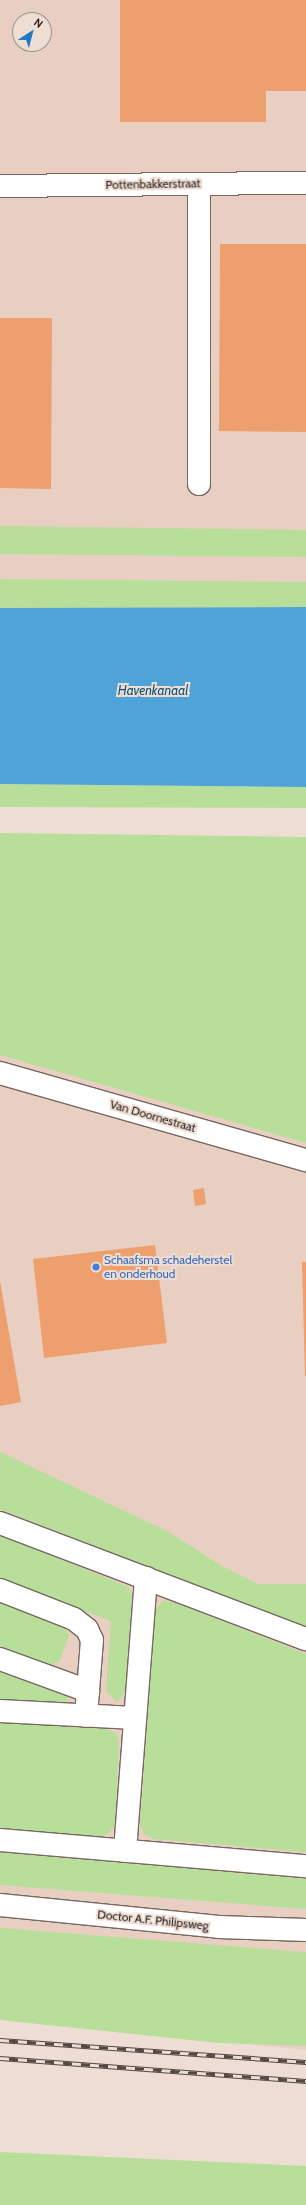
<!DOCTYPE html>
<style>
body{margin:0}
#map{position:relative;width:306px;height:2205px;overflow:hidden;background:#eeddd3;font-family:Cabin,sans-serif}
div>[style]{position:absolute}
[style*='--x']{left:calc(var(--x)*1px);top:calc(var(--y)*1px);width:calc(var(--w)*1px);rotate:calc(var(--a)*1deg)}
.built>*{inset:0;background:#e8cfc2}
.green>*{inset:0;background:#b7df9a}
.water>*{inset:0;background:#4ea3d8}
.building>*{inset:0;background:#ee9f6e}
.roads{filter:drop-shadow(1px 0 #76675f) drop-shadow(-1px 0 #76675f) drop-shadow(0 1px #76675f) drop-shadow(0 -1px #76675f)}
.minor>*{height:22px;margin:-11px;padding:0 11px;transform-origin:11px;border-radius:11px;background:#fff}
.rail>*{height:4.5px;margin-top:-2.25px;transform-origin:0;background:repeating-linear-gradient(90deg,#eeddd3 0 9px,#524944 0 18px);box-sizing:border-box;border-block:1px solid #524944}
.dots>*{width:11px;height:11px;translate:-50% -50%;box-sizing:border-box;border:2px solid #eeddd3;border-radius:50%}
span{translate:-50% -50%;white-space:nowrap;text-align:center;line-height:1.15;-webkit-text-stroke:4px #eeddd3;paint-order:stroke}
.street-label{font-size:12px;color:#29221f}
.shop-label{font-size:12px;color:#366cbe}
.left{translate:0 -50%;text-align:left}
.water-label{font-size:13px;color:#0f5275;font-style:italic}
.north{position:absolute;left:12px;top:12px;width:40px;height:40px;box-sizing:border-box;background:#eeddd3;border:1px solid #9f928b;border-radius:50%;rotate:36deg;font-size:11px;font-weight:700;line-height:16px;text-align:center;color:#29221f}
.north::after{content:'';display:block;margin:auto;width:14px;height:18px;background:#1f7bc8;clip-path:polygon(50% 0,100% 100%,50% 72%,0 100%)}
</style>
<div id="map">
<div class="built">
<div style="clip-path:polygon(evenodd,0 0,306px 0,306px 607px,0 608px,0 0,20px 20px,44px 20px,44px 44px,20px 44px,20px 20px)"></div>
<div style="clip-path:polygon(0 1053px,306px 1143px,306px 2050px,0 2019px)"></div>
</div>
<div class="green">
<div style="clip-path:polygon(0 526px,306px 530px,306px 557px,0 554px)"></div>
<div style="clip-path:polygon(0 579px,306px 582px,306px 607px,0 608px)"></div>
<div style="clip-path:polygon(0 784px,306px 787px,306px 808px,0 807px)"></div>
<div style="clip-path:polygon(0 833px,306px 837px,306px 1143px,0 1055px)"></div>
<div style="clip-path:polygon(0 1452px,167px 1531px,222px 1566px,258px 1584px,306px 1584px,306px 1628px,0 1509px)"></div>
<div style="clip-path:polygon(0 1535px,129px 1587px,133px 1599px,125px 1692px,117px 1702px,106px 1691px,111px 1621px,0 1579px)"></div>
<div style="clip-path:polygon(163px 1601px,174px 1602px,306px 1654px,306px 1852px,154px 1839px,144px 1834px,140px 1825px,155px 1610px)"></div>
<div style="clip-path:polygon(0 1602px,66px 1629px,69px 1635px,59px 1662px,47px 1666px,0 1647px)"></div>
<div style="clip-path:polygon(0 1672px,68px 1697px,66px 1703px,0 1699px)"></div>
<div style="clip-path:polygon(0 1722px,106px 1729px,116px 1733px,119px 1742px,115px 1824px,110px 1832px,101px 1838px,0 1828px)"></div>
<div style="clip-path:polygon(0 1852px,306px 1879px,306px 1909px,0 1885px)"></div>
<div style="clip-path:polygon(0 1928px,306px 1952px,306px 2046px,219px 2043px,0 2020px)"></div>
<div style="clip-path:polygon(0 2152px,306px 2166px,306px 2205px,0 2205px)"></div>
</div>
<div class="water">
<div style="clip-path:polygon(306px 607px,306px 787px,0 784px,0 608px)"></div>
</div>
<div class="building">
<div style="clip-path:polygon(120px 0,306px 0,306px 91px,266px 91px,266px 122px,120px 122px)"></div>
<div style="clip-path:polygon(220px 244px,306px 244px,306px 432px,219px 431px)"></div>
<div style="clip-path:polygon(0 318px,52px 318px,51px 489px,0 488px)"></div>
<div style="clip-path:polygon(204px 1188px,206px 1204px,195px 1206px,193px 1190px)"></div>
<div style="clip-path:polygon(155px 1245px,167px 1343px,44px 1358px,33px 1259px)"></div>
<div style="clip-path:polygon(302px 1262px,306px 1262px,306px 1376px,305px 1376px)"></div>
<div style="clip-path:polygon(0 1281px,21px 1402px,0 1406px)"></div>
</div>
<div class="roads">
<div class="minor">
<div style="--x:0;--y:186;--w:306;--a:-0.6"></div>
<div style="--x:199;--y:484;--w:300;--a:-90"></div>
<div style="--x:0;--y:1073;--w:318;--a:15.9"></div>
<div style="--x:0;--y:1523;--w:327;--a:20.8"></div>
<div style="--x:0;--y:1590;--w:79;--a:21.4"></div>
<div style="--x:74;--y:1619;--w:16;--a:38"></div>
<div style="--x:87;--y:1629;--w:12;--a:66"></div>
<div style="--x:92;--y:1640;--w:76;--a:94.5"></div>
<div style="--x:0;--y:1659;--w:94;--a:20"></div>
<div style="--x:0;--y:1711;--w:135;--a:3"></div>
<div style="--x:0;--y:1840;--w:307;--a:4.9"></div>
<div style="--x:125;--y:1851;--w:274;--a:-85.6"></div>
<div style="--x:0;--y:1905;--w:220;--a:5.7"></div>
<div style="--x:219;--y:1927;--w:87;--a:2"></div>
</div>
</div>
<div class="rail">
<div style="--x:0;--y:2040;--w:307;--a:4.1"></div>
<div style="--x:0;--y:2058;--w:307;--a:4.3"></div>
</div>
<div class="dots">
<div style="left:96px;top:1267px;background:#3f7fe0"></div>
</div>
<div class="street-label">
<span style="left:153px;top:184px;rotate:-1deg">Pottenbakkerstraat</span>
<span style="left:153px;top:1116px;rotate:16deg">Van Doornestraat</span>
<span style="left:153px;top:1920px;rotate:6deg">Doctor A.F. Philipsweg</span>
</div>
<div class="shop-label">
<span class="left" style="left:104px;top:1267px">Schaafsma schadeherstel<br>en onderhoud</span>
</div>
<div class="water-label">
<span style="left:153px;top:690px">Havenkanaal</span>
</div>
<div class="north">N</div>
</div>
